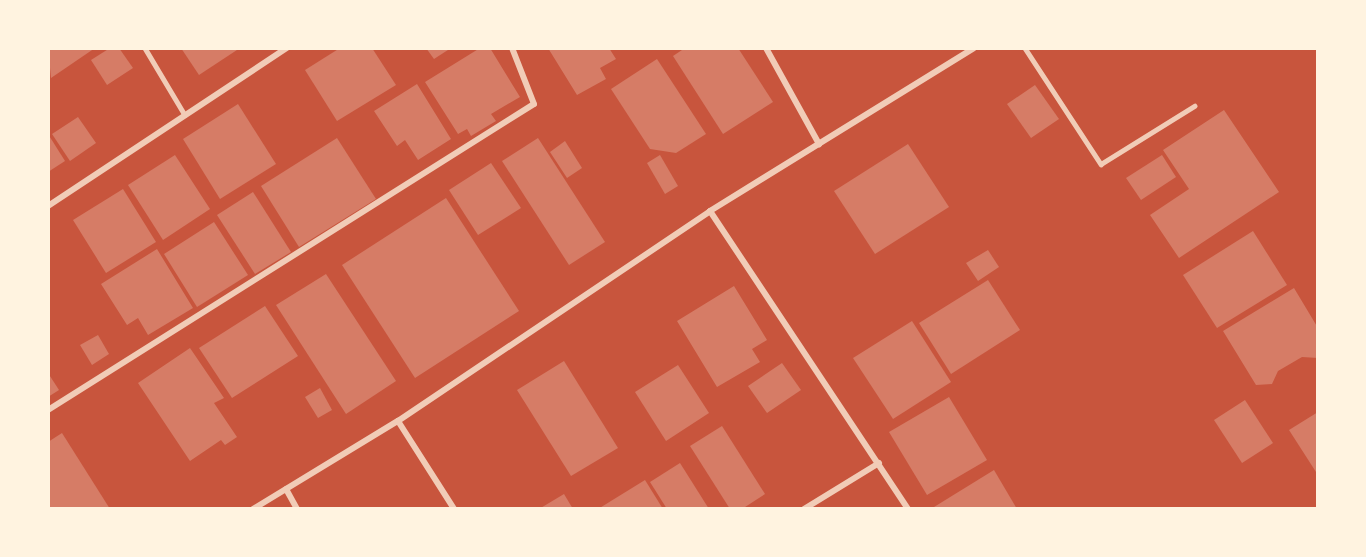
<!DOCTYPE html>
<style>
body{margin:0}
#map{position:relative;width:1366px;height:557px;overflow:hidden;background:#c8553d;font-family:"Roboto Serif",serif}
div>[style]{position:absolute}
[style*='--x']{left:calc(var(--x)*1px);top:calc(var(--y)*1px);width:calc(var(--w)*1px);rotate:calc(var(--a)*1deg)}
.building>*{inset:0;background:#d67c66}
.service>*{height:4.5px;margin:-2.25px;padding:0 2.25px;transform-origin:2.25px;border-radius:2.25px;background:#f1ccb7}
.minor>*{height:6px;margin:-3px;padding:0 3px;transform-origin:3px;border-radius:3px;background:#f1ccb7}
span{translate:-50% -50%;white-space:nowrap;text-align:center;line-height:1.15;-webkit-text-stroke:6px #fff3e0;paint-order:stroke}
.frame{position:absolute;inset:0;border:50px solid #fff3e0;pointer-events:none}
</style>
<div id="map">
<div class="building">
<div style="clip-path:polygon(48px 48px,95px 48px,51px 78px)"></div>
<div style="clip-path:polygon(110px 48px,119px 48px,133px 68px,107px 85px,91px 60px)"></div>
<div style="clip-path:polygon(181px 48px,240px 48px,199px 75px)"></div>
<div style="clip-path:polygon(340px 48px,372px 48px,396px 85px,337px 121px,305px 70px)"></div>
<div style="clip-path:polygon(426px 48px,451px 48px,434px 59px)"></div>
<div style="clip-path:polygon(480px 48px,490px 48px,520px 97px,491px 114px,496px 121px,471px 136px,467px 129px,458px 134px,425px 82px)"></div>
<div style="clip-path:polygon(548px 48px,609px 48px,616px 59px,600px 68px,606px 79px,577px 95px)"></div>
<div style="clip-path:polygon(685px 48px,738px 48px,773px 102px,723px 134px,673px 56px)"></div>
<div style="clip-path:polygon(657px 59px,706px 134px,676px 153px,650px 149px,611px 89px)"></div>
<div style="clip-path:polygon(417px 84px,451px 139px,418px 160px,405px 140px,397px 146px,374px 111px)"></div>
<div style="clip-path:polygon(1035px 85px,1059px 119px,1031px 138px,1007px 104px)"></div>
<div style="clip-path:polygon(238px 104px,276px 164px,220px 199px,183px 139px)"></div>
<div style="clip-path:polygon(1224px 110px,1279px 192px,1179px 258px,1150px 215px,1189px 189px,1163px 150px)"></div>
<div style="clip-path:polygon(78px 117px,96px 143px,70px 161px,52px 134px)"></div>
<div style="clip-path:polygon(48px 134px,65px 161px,48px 172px)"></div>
<div style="clip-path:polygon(337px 138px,376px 199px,299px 247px,261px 186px)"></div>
<div style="clip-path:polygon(538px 138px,605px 242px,569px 265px,502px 161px)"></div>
<div style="clip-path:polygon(565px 141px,582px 168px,567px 178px,550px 152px)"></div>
<div style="clip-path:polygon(908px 144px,949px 207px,875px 254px,834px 191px)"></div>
<div style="clip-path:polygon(175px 155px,210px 209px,163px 240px,128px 185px)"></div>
<div style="clip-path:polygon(660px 155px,678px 186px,665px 194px,647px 163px)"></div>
<div style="clip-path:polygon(1162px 155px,1176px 177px,1141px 200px,1126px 178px)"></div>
<div style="clip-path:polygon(491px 163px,521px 208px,478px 235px,449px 190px)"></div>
<div style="clip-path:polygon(123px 189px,156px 242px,106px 273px,73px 220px)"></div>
<div style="clip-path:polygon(253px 192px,291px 252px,255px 274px,217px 215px)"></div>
<div style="clip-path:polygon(446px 198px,519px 311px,415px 378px,342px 265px)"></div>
<div style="clip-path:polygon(214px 222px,248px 275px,197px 307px,164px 254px)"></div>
<div style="clip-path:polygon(1253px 231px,1287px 285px,1217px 328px,1183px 275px)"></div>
<div style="clip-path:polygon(157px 249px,193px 308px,148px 335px,138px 318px,127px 325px,101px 284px)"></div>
<div style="clip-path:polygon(988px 250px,999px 267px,978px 281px,966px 263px)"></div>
<div style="clip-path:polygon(326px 274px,396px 381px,346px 414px,276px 305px)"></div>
<div style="clip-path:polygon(988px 280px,1020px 330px,951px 374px,919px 323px)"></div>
<div style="clip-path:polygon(734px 286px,767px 340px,752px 349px,760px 362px,717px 387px,677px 321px)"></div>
<div style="clip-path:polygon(1294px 288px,1318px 328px,1318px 358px,1302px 357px,1278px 371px,1272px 384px,1256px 385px,1223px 331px)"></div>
<div style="clip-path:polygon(265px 306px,298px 356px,232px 398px,199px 348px)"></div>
<div style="clip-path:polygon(912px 321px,951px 382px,893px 419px,853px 358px)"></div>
<div style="clip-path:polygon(98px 335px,109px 354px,92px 365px,80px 345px)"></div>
<div style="clip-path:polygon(190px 348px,224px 398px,214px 403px,237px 437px,225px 445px,221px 440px,190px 461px,138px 383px)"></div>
<div style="clip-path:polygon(564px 361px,618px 448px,571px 476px,517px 390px)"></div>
<div style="clip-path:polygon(782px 363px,801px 390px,767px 413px,748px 386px)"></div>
<div style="clip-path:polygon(678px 365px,709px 413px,666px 441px,635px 392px)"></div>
<div style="clip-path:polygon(48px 373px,59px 390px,48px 397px)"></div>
<div style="clip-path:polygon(320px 388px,332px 410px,318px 418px,305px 397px)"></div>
<div style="clip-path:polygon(949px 397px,987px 460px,927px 495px,889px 432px)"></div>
<div style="clip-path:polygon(1245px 400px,1273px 443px,1242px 463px,1214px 420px)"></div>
<div style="clip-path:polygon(1318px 412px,1318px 471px,1316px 472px,1289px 430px)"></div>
<div style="clip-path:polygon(722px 426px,765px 494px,742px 509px,730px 509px,690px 446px)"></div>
<div style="clip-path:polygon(62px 433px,110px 509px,48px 509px,48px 442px)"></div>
<div style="clip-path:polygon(680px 463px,709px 509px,667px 509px,650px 482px)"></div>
<div style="clip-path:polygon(994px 470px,1017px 509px,936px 509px,934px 507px)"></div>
<div style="clip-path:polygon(645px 480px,663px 509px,598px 509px)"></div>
<div style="clip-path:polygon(564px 494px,573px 509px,539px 509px)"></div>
</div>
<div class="service">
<div style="--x:145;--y:48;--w:78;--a:59.2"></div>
<div style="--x:1025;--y:48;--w:139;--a:56.8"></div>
<div style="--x:1101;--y:164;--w:110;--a:-31.9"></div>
</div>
<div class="minor">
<div style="--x:766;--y:48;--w:110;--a:61.1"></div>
<div style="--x:48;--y:206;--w:287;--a:-33.5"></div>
<div style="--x:710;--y:211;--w:358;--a:56.4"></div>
<div style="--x:48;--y:410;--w:574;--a:-32.2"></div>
<div style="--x:534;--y:104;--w:60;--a:-111.4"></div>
<div style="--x:398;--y:421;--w:104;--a:57.5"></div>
<div style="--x:286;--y:489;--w:23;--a:61"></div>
<div style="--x:253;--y:509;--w:170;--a:-31.3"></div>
<div style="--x:398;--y:421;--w:376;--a:-33.9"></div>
<div style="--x:710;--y:211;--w:310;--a:-31.7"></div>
<div style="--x:804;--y:509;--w:88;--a:-31.5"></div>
</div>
<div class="frame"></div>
</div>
